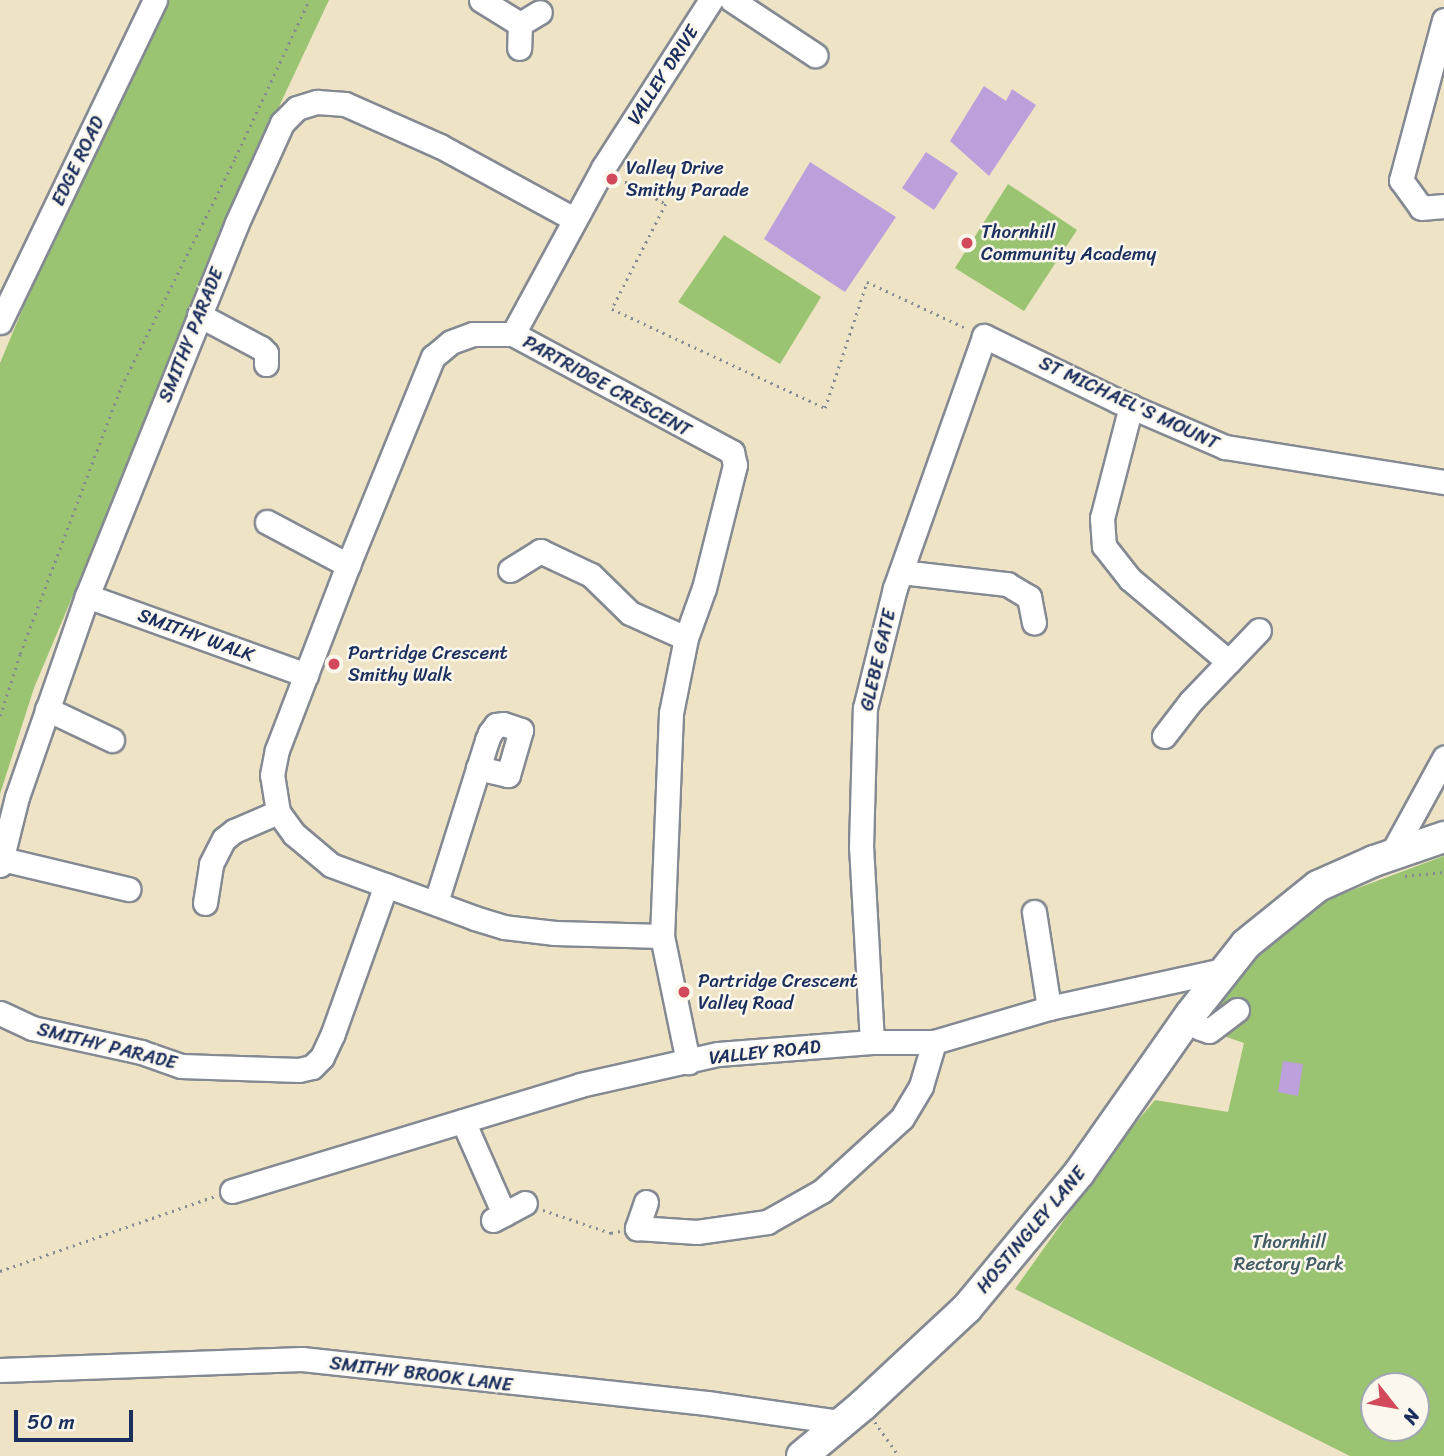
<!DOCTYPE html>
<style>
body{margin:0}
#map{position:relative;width:1444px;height:1456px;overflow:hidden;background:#eee3c5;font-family:Sriracha,sans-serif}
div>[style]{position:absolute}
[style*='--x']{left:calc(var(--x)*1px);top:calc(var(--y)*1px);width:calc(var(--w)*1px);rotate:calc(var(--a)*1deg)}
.green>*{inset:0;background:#9ac471}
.building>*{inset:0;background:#bba0db}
.path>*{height:2.5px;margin-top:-1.25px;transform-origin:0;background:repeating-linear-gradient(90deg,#848992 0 2px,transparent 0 7px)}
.roads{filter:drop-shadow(2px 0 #848992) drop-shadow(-2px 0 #848992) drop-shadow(0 2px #848992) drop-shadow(0 -2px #848992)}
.minor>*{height:23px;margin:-11.5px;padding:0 11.5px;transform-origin:11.5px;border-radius:11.5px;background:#fff}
.major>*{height:30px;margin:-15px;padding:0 15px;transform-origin:15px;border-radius:15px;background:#fff}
.dots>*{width:19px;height:19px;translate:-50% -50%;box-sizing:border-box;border:4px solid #fbf7ec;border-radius:50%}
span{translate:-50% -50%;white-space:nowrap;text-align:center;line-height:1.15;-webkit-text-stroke:5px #fbf7ec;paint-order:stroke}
.street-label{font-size:19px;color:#1b2f5e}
.poi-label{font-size:19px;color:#1b2f5e}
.left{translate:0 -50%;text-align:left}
.park-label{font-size:19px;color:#415c64}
.north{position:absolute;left:1360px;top:1372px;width:70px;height:70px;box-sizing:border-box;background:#fbf7ec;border:2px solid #a1a7b3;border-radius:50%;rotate:121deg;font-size:19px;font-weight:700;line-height:28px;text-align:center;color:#1b2f5e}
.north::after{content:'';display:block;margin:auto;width:24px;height:32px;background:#d1495b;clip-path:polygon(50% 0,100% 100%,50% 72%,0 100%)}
.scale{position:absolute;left:14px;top:1410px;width:119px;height:32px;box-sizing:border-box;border:4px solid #1b2f5e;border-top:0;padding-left:9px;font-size:21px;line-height:24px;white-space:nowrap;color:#1b2f5e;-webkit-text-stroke:5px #fbf7ec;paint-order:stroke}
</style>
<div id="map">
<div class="green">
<div style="clip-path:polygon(165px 0,329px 0,276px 113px,34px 688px,0 794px,0 363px,72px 191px)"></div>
<div style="clip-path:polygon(1008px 184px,1077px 230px,1024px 311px,955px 268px)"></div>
<div style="clip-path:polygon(724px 235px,821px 297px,780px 364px,678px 302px)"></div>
<div style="clip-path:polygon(evenodd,1444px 856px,1444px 1456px,1350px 1456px,1015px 1289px,1118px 1144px,1155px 1100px,1228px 1112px,1244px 1043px,1200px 1028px,1257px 948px,1331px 898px,1444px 856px,1374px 1386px,1416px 1386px,1416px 1428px,1374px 1428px,1374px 1386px)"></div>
</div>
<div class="building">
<div style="clip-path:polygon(984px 86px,1006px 101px,1012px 89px,1036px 105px,989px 176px,950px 141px)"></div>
<div style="clip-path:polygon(926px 152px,958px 173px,934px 210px,902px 188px)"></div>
<div style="clip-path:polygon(810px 162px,896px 217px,845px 292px,764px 239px)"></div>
<div style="clip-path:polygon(1283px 1061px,1303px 1064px,1298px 1096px,1278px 1092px)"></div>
</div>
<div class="path">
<div style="--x:619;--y:178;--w:54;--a:29"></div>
<div style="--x:666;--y:204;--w:118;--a:117.2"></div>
<div style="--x:612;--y:309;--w:235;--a:24.9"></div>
<div style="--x:825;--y:408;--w:133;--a:-71.6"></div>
<div style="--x:867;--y:282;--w:109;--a:24.9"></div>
<div style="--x:0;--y:716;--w:65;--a:-72.1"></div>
<div style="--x:20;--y:654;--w:285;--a:-69.3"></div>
<div style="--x:121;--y:387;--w:256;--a:-63.5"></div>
<div style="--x:235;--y:158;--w:174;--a:-64.9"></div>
<div style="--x:1405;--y:876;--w:39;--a:-6"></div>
<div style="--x:543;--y:1210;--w:72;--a:18.7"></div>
<div style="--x:611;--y:1233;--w:9;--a:-13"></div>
<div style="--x:0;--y:1271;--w:228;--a:-19.2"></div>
<div style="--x:875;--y:1422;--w:42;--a:54.8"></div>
</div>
<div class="roads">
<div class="minor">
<div style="--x:481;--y:0;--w:46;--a:31.6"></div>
<div style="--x:520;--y:24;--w:24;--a:92"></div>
<div style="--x:732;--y:0;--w:100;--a:33.5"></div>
<div style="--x:1444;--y:20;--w:166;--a:105"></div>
<div style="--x:1401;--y:180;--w:34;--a:54"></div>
<div style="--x:1421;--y:208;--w:23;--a:-5"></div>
<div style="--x:520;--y:24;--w:23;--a:-31"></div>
<div style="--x:199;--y:315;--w:70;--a:28"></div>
<div style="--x:261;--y:348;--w:7;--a:45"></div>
<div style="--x:266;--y:353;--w:11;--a:90"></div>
<div style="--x:0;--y:322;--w:357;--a:-64.3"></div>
<div style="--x:513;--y:334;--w:189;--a:-61.5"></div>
<div style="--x:603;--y:168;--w:200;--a:-57.3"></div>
<div style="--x:1131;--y:406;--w:116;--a:104.5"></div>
<div style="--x:1102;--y:518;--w:28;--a:86"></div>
<div style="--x:1104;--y:546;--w:42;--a:51.8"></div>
<div style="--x:1130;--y:579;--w:129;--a:40"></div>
<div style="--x:267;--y:522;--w:92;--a:28"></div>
<div style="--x:510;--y:570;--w:36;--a:-32"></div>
<div style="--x:540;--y:551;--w:56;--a:25.2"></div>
<div style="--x:591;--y:575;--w:54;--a:44.3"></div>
<div style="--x:630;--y:613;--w:61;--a:24.1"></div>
<div style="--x:901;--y:572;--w:107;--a:6.5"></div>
<div style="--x:1007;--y:584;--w:26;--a:31"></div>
<div style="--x:1029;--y:597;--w:26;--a:79"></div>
<div style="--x:87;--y:596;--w:233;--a:19.8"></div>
<div style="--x:47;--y:709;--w:72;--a:25.5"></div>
<div style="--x:1164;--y:736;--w:44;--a:-52.4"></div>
<div style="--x:1191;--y:701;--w:98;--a:-46.2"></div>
<div style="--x:1391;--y:855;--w:111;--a:-61.3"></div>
<div style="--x:2;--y:859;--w:130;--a:13.4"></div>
<div style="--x:0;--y:865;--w:70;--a:-76"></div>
<div style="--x:17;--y:797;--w:213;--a:-70.8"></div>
<div style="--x:87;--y:596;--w:400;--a:-68.1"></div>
<div style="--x:236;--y:225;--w:112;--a:-65.7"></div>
<div style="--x:282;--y:123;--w:21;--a:-45"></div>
<div style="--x:297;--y:108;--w:21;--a:-17"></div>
<div style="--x:317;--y:102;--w:28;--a:4"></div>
<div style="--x:345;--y:104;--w:104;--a:23.9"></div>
<div style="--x:440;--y:146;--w:153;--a:28.6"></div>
<div style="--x:436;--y:902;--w:170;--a:-72.5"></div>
<div style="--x:487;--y:740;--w:8;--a:-67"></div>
<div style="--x:490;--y:733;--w:10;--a:-53"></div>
<div style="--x:496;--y:725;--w:7;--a:-8"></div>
<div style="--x:503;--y:724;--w:19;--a:18"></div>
<div style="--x:521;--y:730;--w:47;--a:106.1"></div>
<div style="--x:508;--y:775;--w:31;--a:-167"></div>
<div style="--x:205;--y:903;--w:39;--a:-81"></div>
<div style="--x:211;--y:864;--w:28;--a:-63"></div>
<div style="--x:224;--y:839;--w:13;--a:-39"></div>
<div style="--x:234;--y:831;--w:48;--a:-23.4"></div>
<div style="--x:1034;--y:912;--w:97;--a:81.1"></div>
<div style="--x:662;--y:936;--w:107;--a:-178.4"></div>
<div style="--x:555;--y:933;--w:51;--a:-173.3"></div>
<div style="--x:504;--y:927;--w:30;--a:-163"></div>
<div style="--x:475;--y:918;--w:153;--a:-159.8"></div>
<div style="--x:331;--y:865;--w:48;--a:-140"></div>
<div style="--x:294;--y:834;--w:27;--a:-126"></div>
<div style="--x:278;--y:812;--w:37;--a:-99"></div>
<div style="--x:272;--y:775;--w:25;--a:-79"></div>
<div style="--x:277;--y:750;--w:198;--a:-69"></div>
<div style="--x:348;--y:565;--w:225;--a:-67.8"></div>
<div style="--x:433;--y:357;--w:23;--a:-40"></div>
<div style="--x:451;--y:342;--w:23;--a:-20"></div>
<div style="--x:473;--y:334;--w:40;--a:0"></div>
<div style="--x:513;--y:334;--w:249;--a:28.3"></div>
<div style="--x:732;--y:452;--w:13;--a:77"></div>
<div style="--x:735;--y:465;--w:127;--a:104.1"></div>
<div style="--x:704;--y:588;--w:53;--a:109.8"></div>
<div style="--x:686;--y:638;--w:76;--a:101.3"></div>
<div style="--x:671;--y:713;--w:223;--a:92.3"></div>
<div style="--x:662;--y:936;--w:129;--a:78.3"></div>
<div style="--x:0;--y:1013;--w:35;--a:25"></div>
<div style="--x:32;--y:1028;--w:112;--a:12.4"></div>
<div style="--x:141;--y:1052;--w:42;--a:19.3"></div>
<div style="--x:181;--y:1066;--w:118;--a:1.9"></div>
<div style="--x:299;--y:1070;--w:13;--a:-13"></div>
<div style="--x:312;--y:1067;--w:14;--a:-45"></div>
<div style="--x:322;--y:1057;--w:26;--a:-65"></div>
<div style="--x:333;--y:1033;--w:157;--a:-70.3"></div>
<div style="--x:1190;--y:1015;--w:16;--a:52"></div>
<div style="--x:1200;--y:1028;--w:9;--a:18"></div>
<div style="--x:1209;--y:1031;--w:35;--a:-37"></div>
<div style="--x:872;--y:1042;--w:195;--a:-93.2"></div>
<div style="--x:861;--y:847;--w:139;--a:-88.4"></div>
<div style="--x:865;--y:708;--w:124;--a:-76"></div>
<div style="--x:895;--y:588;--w:267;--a:-70.5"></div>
<div style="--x:984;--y:336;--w:149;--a:25.9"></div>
<div style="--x:1118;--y:401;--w:116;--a:23.3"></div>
<div style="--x:1225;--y:447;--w:222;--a:9.1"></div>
<div style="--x:463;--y:1121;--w:102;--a:66.2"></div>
<div style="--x:232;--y:1191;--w:364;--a:-16.9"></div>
<div style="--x:580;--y:1085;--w:141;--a:-12.7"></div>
<div style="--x:718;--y:1054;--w:154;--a:-4.5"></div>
<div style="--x:872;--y:1042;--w:62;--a:0"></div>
<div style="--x:934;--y:1042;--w:120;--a:-16.5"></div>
<div style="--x:1049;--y:1008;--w:178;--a:-12.3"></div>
<div style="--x:646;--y:1202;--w:28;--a:109"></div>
<div style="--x:637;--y:1228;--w:60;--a:3.8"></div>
<div style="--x:697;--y:1232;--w:71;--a:-8.1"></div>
<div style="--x:767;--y:1222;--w:63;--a:-29.4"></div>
<div style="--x:822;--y:1191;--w:108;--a:-42.4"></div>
<div style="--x:902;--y:1118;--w:37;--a:-59"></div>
<div style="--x:921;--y:1086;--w:46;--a:-73.5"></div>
<div style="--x:493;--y:1220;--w:36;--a:-28"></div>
<div style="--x:0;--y:1370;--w:302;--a:-2.1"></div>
<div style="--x:302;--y:1359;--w:407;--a:6.2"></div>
<div style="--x:707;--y:1403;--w:135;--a:8.1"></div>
</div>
<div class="major">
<div style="--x:802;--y:1456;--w:80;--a:-39.9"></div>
<div style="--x:863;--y:1405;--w:142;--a:-43"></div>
<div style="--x:967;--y:1308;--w:175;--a:-50.3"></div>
<div style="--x:1079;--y:1173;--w:193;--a:-54.9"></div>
<div style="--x:1190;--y:1015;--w:90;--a:-51.7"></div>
<div style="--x:1246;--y:944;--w:92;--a:-38.9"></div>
<div style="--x:1318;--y:886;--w:61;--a:-24.1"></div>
<div style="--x:1374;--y:861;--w:74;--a:-18.9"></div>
</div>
</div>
<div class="dots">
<div style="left:612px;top:179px;background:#d1495b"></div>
<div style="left:967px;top:243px;background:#d1495b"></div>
<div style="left:334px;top:664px;background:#d1495b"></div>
<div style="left:684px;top:992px;background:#d1495b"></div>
</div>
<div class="street-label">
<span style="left:663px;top:75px;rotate:-57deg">VALLEY DRIVE</span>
<span style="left:78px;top:161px;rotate:-64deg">EDGE ROAD</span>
<span style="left:191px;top:335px;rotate:-68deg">SMITHY PARADE</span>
<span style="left:607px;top:386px;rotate:29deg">PARTRIDGE CRESCENT</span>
<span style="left:1129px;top:403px;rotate:25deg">ST MICHAEL'S MOUNT</span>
<span style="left:196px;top:635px;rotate:20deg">SMITHY WALK</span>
<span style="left:878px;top:660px;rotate:-77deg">GLEBE GATE</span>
<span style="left:107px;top:1046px;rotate:14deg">SMITHY PARADE</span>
<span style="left:765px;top:1052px;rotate:-6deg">VALLEY ROAD</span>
<span style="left:1031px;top:1230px;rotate:-50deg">HOSTINGLEY LANE</span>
<span style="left:421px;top:1374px;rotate:7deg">SMITHY BROOK LANE</span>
</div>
<div class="poi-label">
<span class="left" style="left:626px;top:179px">Valley Drive<br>Smithy Parade</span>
<span class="left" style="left:981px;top:243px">Thornhill<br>Community Academy</span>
<span class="left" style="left:348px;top:664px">Partridge Crescent<br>Smithy Walk</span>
<span class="left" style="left:698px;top:992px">Partridge Crescent<br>Valley Road</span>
</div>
<div class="park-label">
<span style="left:1289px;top:1253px">Thornhill<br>Rectory Park</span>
</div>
<div class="north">N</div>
<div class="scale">50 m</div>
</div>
